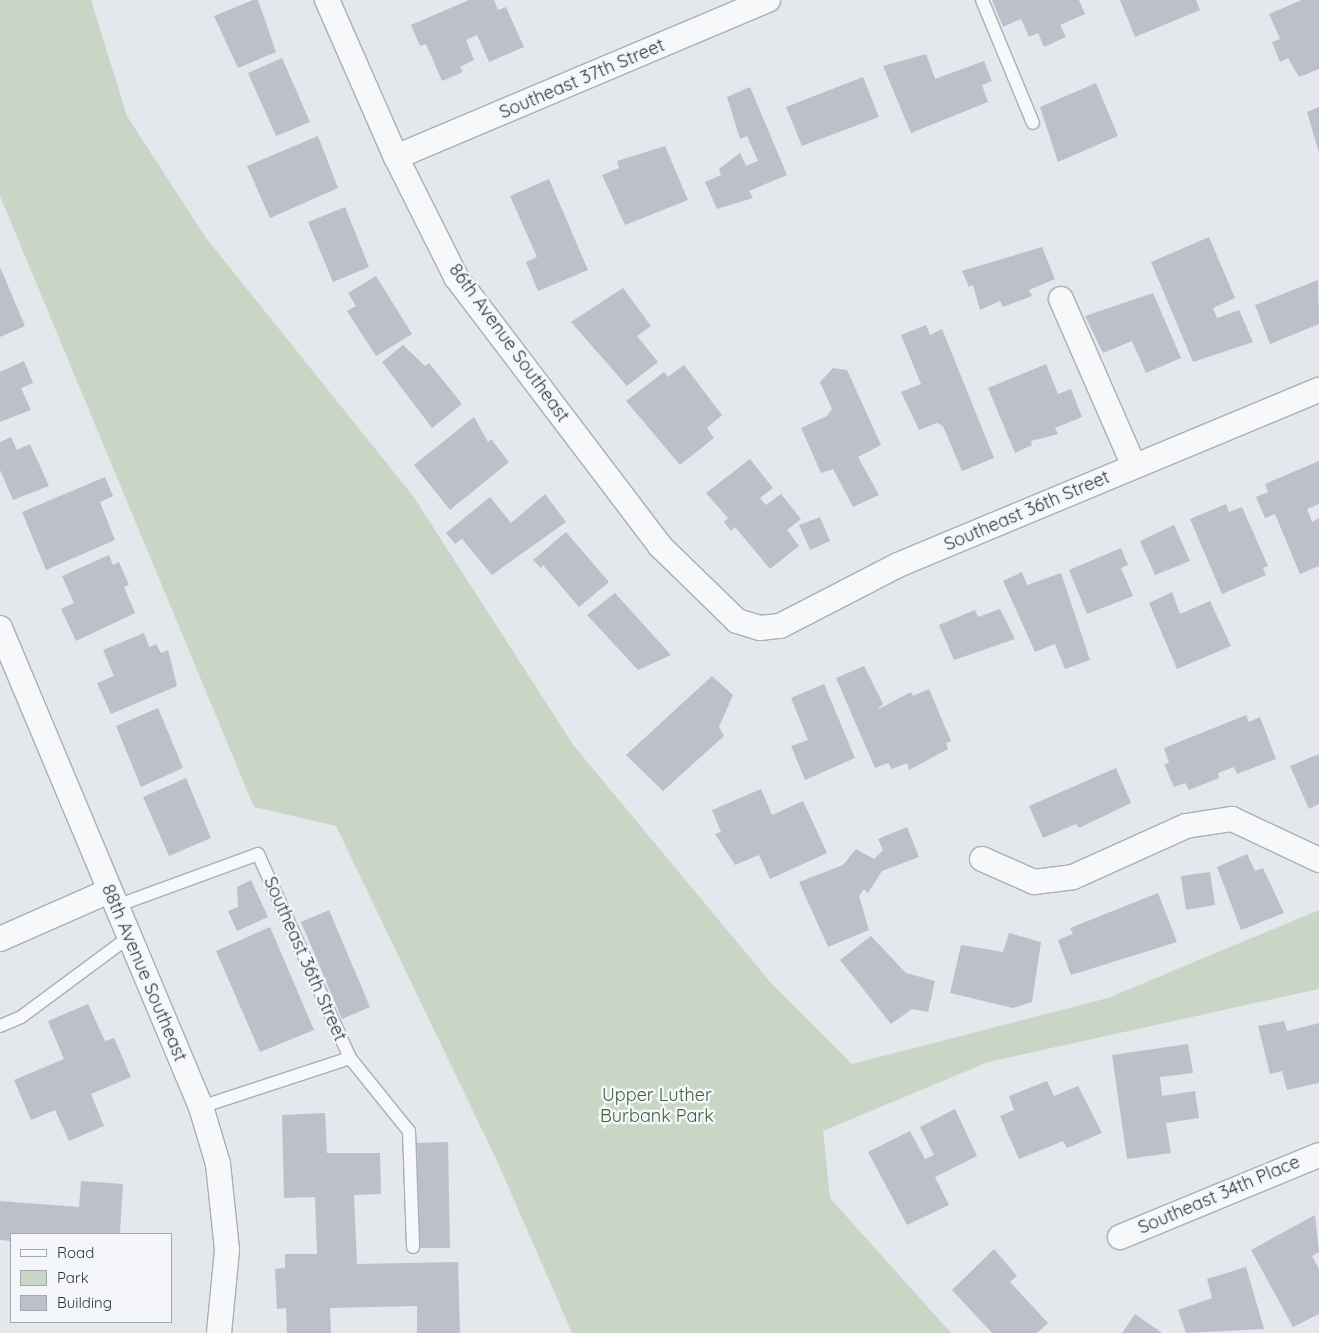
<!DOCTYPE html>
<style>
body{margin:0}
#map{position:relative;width:1319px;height:1333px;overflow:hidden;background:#e4e7ec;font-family:Quicksand,sans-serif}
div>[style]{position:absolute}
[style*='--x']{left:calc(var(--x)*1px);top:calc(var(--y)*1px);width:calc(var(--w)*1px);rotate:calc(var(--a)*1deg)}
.green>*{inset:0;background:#c9d6c5}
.building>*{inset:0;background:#bbc0ca}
.roads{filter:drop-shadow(1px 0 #a9aeb7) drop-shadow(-1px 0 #a9aeb7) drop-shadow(0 1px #a9aeb7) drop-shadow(0 -1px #a9aeb7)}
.service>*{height:12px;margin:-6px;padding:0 6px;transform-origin:6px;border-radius:6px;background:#f7f8fa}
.minor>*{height:24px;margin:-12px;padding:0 12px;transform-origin:12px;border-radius:12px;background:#f7f8fa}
span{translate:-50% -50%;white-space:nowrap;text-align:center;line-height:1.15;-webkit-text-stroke:5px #f4f6f9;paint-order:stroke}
.street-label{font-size:18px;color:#2b3445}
.park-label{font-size:18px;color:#3f6138}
.legend{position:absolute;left:10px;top:1233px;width:162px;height:90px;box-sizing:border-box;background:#f4f6f9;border:1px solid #a4a8b1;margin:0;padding:6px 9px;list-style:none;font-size:15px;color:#2b3445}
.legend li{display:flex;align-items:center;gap:10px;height:25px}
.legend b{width:25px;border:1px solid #a4a8b1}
</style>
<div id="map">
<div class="green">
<div style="clip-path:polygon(0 0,91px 0,127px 116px,206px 238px,413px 496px,574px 746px,771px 983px,852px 1064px,1108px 998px,1319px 910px,1319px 989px,988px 1062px,823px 1131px,830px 1198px,951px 1333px,572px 1333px,498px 1163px,336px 826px,254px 807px,0 196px)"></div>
</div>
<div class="building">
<div style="clip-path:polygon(253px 0,258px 0,276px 52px,238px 68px,214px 16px)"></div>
<div style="clip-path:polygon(469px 0,494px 0,498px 10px,506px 7px,524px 47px,489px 62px,477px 35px,466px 40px,474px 60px,460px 67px,463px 72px,442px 81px,426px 44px,420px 46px,411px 25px)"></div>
<div style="clip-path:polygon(992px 0,1079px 0,1085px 14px,1060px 25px,1066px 37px,1044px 47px,1038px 33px,1029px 37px,1021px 19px,1003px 27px)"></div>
<div style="clip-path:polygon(1120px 0,1196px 0,1200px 10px,1135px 37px)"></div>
<div style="clip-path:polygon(1302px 0,1319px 0,1319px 69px,1299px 77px,1288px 58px,1280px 62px,1272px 42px,1280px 39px,1269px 14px)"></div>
<div style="clip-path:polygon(926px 54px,935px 79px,984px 61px,992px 81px,982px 85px,988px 102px,911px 133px,883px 66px)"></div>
<div style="clip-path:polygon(282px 58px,310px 122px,276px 136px,248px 73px)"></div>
<div style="clip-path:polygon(863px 77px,879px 117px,802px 146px,786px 107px)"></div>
<div style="clip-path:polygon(1096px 83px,1118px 136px,1058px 162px,1040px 107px)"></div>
<div style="clip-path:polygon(750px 87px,787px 175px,749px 191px,753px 198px,717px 209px,705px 182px,721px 175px,719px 169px,740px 153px,746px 166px,758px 161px,747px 136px,740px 139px,727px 97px)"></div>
<div style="clip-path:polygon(1319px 107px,1319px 153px,1307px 112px)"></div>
<div style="clip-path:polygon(318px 136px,338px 188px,270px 218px,247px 166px)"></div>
<div style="clip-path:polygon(665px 146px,688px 200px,625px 225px,602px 175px,619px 168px,617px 161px)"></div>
<div style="clip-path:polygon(549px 179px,588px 270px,538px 291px,526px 262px,537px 257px,510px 196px)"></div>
<div style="clip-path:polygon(345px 207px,369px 267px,333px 282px,308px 222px)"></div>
<div style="clip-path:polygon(1209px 237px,1235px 298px,1213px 308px,1217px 318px,1239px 310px,1253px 342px,1193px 362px,1151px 262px)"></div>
<div style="clip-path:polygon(1042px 247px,1055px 279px,1029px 290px,1032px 296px,1003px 307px,1000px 301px,980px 310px,973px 285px,969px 287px,962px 271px)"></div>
<div style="clip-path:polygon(0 267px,25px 326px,0 337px)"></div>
<div style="clip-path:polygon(376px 276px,412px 334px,376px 356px,347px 311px,356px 306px,348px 293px)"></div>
<div style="clip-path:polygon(1318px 280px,1319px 324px,1270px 344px,1255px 305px)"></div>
<div style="clip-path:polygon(623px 288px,651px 326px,637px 336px,658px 362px,627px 386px,571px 322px)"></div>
<div style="clip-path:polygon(1153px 293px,1181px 358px,1146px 373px,1132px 341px,1103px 353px,1085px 316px)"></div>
<div style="clip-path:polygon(926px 325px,930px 335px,942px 329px,994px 458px,962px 471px,943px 426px,937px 423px,919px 430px,901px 392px,921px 384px,901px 335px)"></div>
<div style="clip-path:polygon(403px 345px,425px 366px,429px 363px,462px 404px,432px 428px,382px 362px)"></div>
<div style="clip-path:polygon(24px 361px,33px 383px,21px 388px,31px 410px,0 422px,0 372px)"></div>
<div style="clip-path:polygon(1046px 364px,1058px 394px,1071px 389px,1082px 417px,1055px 428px,1058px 434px,1031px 441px,1032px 445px,1015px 453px,988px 388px)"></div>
<div style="clip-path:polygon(684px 365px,722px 415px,707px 428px,714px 438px,680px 465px,626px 401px,664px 372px,668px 377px)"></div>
<div style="clip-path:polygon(833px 368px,847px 370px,881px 445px,858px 457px,879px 495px,853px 507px,833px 469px,821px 473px,801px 428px,827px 416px,832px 409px,820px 382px)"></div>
<div style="clip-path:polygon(474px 417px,488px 442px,491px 439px,509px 462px,450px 510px,414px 465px)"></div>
<div style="clip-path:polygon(11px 437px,17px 450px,30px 444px,49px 486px,13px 500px,0 470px,0 442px)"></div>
<div style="clip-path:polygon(750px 459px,773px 488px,760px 498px,766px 505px,781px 494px,801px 519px,787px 530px,799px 546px,770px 569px,735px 527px,731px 531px,724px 522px,728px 518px,706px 493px)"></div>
<div style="clip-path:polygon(1319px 461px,1319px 504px,1307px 509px,1312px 522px,1319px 518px,1319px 566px,1300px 574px,1275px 514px,1265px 518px,1256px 497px,1268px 492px,1265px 484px)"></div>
<div style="clip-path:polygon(105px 477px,113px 496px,100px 502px,115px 540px,46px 570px,22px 512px)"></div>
<div style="clip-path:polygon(545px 494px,566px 522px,492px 575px,462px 539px,455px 544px,446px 533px,490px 497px,511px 523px)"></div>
<div style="clip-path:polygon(1226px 504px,1229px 512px,1242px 507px,1268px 566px,1263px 568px,1266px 575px,1222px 594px,1190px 519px)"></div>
<div style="clip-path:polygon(820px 517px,830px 541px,810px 550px,799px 525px)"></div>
<div style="clip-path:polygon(1174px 525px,1190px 561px,1155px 575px,1140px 541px)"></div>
<div style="clip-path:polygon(566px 532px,609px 582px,579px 607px,543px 565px,541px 568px,533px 560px)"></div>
<div style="clip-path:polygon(1121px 548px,1128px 565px,1121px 568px,1133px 596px,1087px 614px,1069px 570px)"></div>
<div style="clip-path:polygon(109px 555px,113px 565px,119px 562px,129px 585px,124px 587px,135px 613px,76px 641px,61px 609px,74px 603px,62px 576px)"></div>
<div style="clip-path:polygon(1022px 572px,1027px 585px,1061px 573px,1090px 660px,1065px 669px,1055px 644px,1035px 652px,1003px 581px)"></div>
<div style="clip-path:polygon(1172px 592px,1180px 614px,1210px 601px,1231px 646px,1177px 669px,1149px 603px)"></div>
<div style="clip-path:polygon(615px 593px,671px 655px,638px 670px,587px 615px)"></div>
<div style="clip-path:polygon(1000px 609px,1015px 639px,954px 660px,939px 625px,975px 610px,978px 617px)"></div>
<div style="clip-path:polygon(144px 633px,149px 647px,156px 644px,161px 653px,168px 650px,177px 686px,111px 714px,97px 683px,114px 676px,103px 650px)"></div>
<div style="clip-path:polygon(864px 666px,883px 704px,877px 710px,911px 692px,913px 696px,929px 689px,951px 741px,946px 743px,948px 749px,909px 770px,907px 763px,892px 769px,888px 763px,875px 768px,836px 678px)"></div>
<div style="clip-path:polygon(712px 676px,733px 695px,719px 727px,724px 736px,663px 791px,626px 755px)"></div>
<div style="clip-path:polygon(824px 684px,855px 758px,805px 780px,791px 746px,808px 740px,791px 698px)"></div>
<div style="clip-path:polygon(158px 708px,183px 768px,141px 787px,116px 726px)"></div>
<div style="clip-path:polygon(1246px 715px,1249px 722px,1260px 717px,1276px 759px,1237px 774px,1234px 767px,1218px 773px,1219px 778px,1189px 790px,1185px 783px,1174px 787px,1164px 764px,1169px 763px,1164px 748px)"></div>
<div style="clip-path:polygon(1319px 754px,1319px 804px,1309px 809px,1290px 766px)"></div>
<div style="clip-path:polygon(1116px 768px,1131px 803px,1079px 828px,1076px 824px,1043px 838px,1029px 806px)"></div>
<div style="clip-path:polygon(186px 778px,211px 838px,169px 856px,143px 797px)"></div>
<div style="clip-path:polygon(761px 789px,772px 815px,803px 801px,827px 853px,770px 879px,759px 855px,735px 865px,715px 834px,721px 832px,712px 810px)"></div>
<div style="clip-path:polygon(907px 827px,919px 857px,882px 871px,868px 893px,864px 889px,859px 896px,869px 930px,828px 947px,799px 882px,843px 865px,856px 849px,874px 859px,883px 850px,878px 839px)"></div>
<div style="clip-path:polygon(1247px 854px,1255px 871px,1263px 868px,1284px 913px,1241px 930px,1217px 867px)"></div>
<div style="clip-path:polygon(1210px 872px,1215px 905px,1186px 910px,1181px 876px)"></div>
<div style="clip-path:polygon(251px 880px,268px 917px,237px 931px,228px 911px,238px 907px,237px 887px)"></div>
<div style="clip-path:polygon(1158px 893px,1177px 942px,1071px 975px,1058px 940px,1073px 934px,1070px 928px)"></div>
<div style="clip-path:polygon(329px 910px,370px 1007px,342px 1019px,301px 922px)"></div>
<div style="clip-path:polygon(270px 927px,314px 1030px,260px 1052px,216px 951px)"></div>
<div style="clip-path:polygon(1009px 933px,1041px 942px,1032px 1002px,1013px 1008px,950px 993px,961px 945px,1003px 952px)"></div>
<div style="clip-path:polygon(871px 936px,906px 973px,935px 981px,928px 1012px,912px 1009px,891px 1024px,840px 960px)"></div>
<div style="clip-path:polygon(88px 1004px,105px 1041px,114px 1038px,131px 1077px,91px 1094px,104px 1126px,69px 1141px,55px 1110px,31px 1120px,14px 1080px,64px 1059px,48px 1021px)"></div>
<div style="clip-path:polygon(1284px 1021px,1287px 1031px,1319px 1023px,1319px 1083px,1287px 1090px,1282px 1071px,1270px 1074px,1258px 1026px)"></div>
<div style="clip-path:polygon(1188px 1044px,1193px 1073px,1160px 1077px,1162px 1096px,1195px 1091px,1199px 1118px,1166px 1123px,1171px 1153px,1127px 1159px,1112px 1055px)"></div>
<div style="clip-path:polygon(1047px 1081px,1054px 1096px,1078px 1086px,1102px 1133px,1067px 1148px,1063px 1141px,1019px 1159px,1000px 1116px,1014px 1110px,1009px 1096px)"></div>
<div style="clip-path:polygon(955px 1109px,977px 1156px,935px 1177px,949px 1205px,907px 1225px,868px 1152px,910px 1131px,925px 1159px,934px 1155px,920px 1127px)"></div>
<div style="clip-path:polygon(325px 1113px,327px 1153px,380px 1153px,381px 1194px,354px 1195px,357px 1264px,458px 1262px,460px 1333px,417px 1333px,417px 1306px,330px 1308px,331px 1333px,287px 1333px,286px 1308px,277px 1309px,275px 1269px,285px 1268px,285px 1254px,317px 1254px,315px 1197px,284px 1198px,282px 1115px)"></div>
<div style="clip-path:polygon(448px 1142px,450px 1248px,419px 1248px,417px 1143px)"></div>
<div style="clip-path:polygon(81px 1181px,123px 1184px,120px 1234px,11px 1234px,11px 1241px,0 1240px,0 1201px,79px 1207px)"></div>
<div style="clip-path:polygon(1315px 1215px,1319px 1252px,1312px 1256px,1319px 1269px,1319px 1314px,1293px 1327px,1251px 1250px)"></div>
<div style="clip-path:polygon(994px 1249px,1017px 1276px,1010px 1282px,1048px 1323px,1037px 1333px,992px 1333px,952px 1290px)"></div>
<div style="clip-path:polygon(1246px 1267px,1264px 1329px,1186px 1333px,1178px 1310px,1212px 1298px,1207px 1279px)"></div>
<div style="clip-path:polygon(1135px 1314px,1162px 1333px,1122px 1333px)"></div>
</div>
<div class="roads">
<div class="service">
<div style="--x:982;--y:0;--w:133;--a:67.5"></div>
<div style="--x:116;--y:906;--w:151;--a:-20.1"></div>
<div style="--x:258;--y:854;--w:224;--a:65.7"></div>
<div style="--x:350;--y:1058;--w:157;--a:161.8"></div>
<div style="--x:0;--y:1026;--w:23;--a:-23"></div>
<div style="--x:21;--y:1017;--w:134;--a:-36.5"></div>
<div style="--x:350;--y:1058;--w:94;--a:51.1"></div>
<div style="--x:409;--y:1131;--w:116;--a:88"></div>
</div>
<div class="minor">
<div style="--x:327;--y:0;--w:171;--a:66.3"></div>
<div style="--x:396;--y:157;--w:134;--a:63.4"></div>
<div style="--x:456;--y:277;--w:338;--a:52.8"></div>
<div style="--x:660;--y:546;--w:107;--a:44.2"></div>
<div style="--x:737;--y:621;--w:24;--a:17"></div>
<div style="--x:760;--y:628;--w:20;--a:-6"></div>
<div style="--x:780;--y:626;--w:133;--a:-27.3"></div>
<div style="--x:898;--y:565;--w:456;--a:-22.6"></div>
<div style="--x:396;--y:157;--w:404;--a:-22.9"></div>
<div style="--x:1061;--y:299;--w:182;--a:66.4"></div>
<div style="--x:0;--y:628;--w:519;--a:67.24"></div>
<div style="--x:201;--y:1107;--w:59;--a:73.4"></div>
<div style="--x:218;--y:1164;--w:86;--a:84"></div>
<div style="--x:227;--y:1250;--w:83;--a:95.5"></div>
<div style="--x:982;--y:859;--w:57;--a:23.9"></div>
<div style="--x:1034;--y:882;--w:39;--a:-7"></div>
<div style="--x:1073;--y:877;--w:124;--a:-24.3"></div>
<div style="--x:1186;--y:826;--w:47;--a:-8.7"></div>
<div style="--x:1232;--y:819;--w:96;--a:25.2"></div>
<div style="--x:0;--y:939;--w:119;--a:-23.8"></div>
<div style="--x:1120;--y:1237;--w:215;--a:-22.4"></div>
</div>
</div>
<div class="street-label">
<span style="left:582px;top:79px;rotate:-23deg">Southeast 37th Street</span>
<span style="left:509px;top:343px;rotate:54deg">86th Avenue Southeast</span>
<span style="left:1027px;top:511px;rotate:-23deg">Southeast 36th Street</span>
<span style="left:305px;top:959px;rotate:66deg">Southeast 36th Street</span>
<span style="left:144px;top:973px;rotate:67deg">88th Avenue Southeast</span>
<span style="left:1219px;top:1195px;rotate:-23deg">Southeast 34th Place</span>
</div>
<div class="park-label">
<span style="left:657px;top:1106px">Upper Luther<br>Burbank Park</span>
</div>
<ul class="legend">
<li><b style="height:6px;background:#f7f8fa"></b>Road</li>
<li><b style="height:14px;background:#c9d6c5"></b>Park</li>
<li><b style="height:14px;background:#bbc0ca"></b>Building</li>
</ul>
</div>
